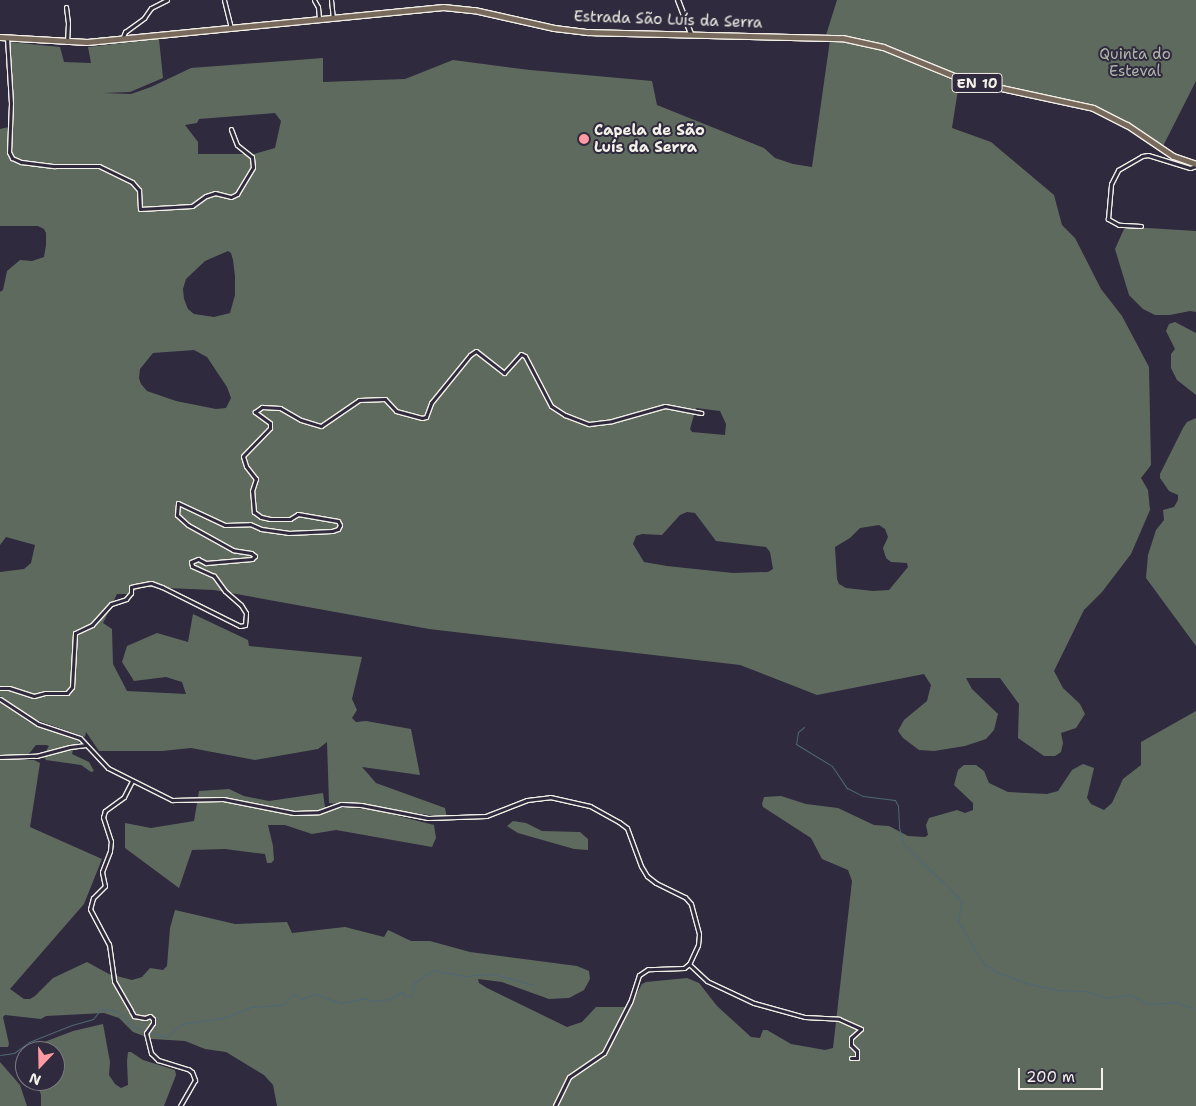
<!DOCTYPE html>
<meta charset="utf-8">
<style>
body{margin:0}
#map{position:relative;width:1196px;height:1106px;overflow:hidden;background:#2f2a3d;font-family:"Shantell Sans",sans-serif}
div>[style]{position:absolute}
[style*='--x']{left:calc(var(--x)*1px);top:calc(var(--y)*1px);width:calc(var(--w)*1px);rotate:calc(var(--a)*1deg)}
.green>*{inset:0;background:#5f6a5f}
.stream>*{height:1px;margin:-0.5px;padding:0 0.5px;transform-origin:0.5px;border-radius:0.5px;background:#4e6876}
.roads{filter:drop-shadow(1px 0 #f4f1e8) drop-shadow(-1px 0 #f4f1e8) drop-shadow(0 1px #f4f1e8) drop-shadow(0 -1px #f4f1e8)}
.minor>*{height:3px;margin:-1.5px;padding:0 1.5px;transform-origin:1.5px;border-radius:1.5px;background:#2f2a3d}
.tertiary>*{height:4px;margin:-2px;padding:0 2px;transform-origin:2px;border-radius:2px;background:#2f2a3d}
.primary>*{height:5px;margin:-2.5px;padding:0 2.5px;transform-origin:2.5px;border-radius:2.5px;background:#77695c}
.dots>*{width:14px;height:14px;translate:-50% -50%;box-sizing:border-box;border:2px solid #2f2a3d;border-radius:50%}
span{translate:-50% -50%;white-space:nowrap;text-align:center;line-height:1.15;-webkit-text-stroke:4px #2f2a3d;paint-order:stroke}
.shield-label span{padding:1px 4px;background:#2f2a3d;border:1px solid;border-radius:4px;-webkit-text-stroke-width:0}
.shield-label{font-size:14px;color:#f4f1e8;font-weight:700}
.street-label{font-size:15px;color:#f4f1e8}
.park-label{font-size:15px;color:#b1b4aa}
.poi-label{font-size:15px;color:#f4f1e8;font-weight:700}
.left{translate:0 -50%;text-align:left}
.north{position:absolute;left:15px;top:1041px;width:50px;height:50px;box-sizing:border-box;background:#2f2a3d;border:1px solid #7e7a81;border-radius:50%;rotate:201deg;font-size:14px;font-weight:700;line-height:20px;text-align:center;color:#f4f1e8}
.north::after{content:'';display:block;margin:auto;width:18px;height:22px;background:#ff9aa2;clip-path:polygon(50% 0,100% 100%,50% 72%,0 100%)}
.scale{position:absolute;left:1018px;top:1068px;width:85px;height:22px;box-sizing:border-box;border:2px solid #f4f1e8;border-top:0;padding-left:6px;font-size:15px;line-height:18px;white-space:nowrap;color:#f4f1e8;-webkit-text-stroke:4px #2f2a3d;paint-order:stroke}
</style>
<div id="map">
<div class="green">
<div style="clip-path:polygon(837px 0,1196px 0,1196px 81px,1160px 152px,1116px 121px,1092px 110px,976px 83px,862px 39px,826px 35px)"></div>
<div style="clip-path:polygon(evenodd,159px 39px,163px 78px,130px 92px,103px 93px,131px 94px,151px 87px,191px 68px,323px 58px,323px 82px,405px 79px,453px 60px,530px 70px,652px 81px,657px 105px,764px 148px,775px 158px,793px 164px,812px 167px,830px 40px,876px 48px,959px 83px,952px 128px,991px 142px,1054px 195px,1062px 225px,1075px 238px,1101px 289px,1122px 316px,1149px 367px,1151px 465px,1141px 478px,1148px 490px,1150px 510px,1131px 554px,1102px 592px,1084px 610px,1054px 671px,1063px 688px,1080px 704px,1085px 714px,1076px 728px,1061px 733px,1063px 743px,1061px 752px,1055px 756px,1044px 756px,1018px 738px,1019px 704px,1000px 678px,966px 678px,972px 689px,998px 714px,994px 730px,986px 739px,965px 746px,934px 751px,919px 750px,903px 738px,898px 731px,904px 720px,927px 701px,931px 685px,924px 674px,817px 695px,740px 665px,429px 629px,214px 590px,143px 587px,128px 594px,117px 594px,103px 623px,112px 629px,113px 664px,127px 691px,186px 694px,182px 682px,166px 677px,134px 681px,122px 662px,127px 646px,157px 633px,188px 642px,193px 614px,248px 640px,249px 646px,362px 657px,352px 699px,357px 710px,352px 718px,356px 722px,366px 721px,411px 729px,420px 775px,362px 767px,376px 783px,445px 808px,447px 817px,329px 803px,327px 742px,318px 749px,255px 760px,191px 748px,162px 751px,99px 751px,86px 732px,85px 737px,31px 718px,0 696px,0 572px,24px 569px,31px 563px,35px 545px,6px 537px,0 545px,0 292px,3px 290px,7px 271px,20px 260px,32px 261px,44px 257px,46px 245px,46px 233px,44px 229px,38px 226px,0 226px,0 129px,13px 126px,14px 118px,10px 72px,10px 42px,60px 47px,64px 62px,91px 63px,88px 47px,159px 39px,275px 113px,281px 121px,275px 148px,254px 154px,198px 154px,198px 142px,185px 125px,197px 123px,199px 119px,275px 113px,159px 39px,228px 251px,231px 253px,233px 260px,235px 276px,235px 295px,230px 313px,214px 317px,194px 314px,188px 309px,184px 299px,183px 289px,186px 279px,205px 261px,228px 251px,159px 39px,194px 350px,207px 357px,227px 387px,231px 398px,226px 408px,216px 409px,176px 401px,147px 391px,141px 384px,139px 378px,140px 369px,153px 353px,194px 350px,159px 39px,696px 408px,720px 411px,726px 424px,725px 435px,692px 432px,690px 429px,696px 408px,159px 39px,687px 512px,695px 513px,716px 541px,766px 547px,770px 552px,773px 569px,768px 572px,733px 573px,667px 566px,644px 562px,633px 544px,636px 536px,642px 534px,662px 535px,680px 515px,687px 512px,159px 39px,879px 525px,885px 529px,888px 537px,883px 548px,886px 558px,891px 562px,907px 563px,908px 567px,889px 590px,873px 591px,846px 588px,839px 584px,837px 579px,835px 547px,850px 538px,860px 528px,879px 525px)"></div>
<div style="clip-path:polygon(1131px 227px,1196px 231px,1196px 312px,1190px 311px,1170px 315px,1155px 315px,1143px 309px,1129px 295px,1115px 249px,1124px 229px)"></div>
<div style="clip-path:polygon(1175px 322px,1196px 333px,1196px 395px,1177px 380px,1171px 368px,1171px 354px,1175px 349px,1166px 331px,1169px 324px)"></div>
<div style="clip-path:polygon(1196px 418px,1196px 646px,1146px 578px,1148px 555px,1156px 530px,1164px 520px,1163px 510px,1174px 507px,1178px 500px,1178px 495px,1169px 491px,1160px 478px,1160px 474px,1183px 428px,1187px 422px)"></div>
<div style="clip-path:polygon(0 702px,29px 722px,79px 741px,78px 747px,73px 750px,72px 754px,89px 762px,94px 771px,91px 772px,81px 765px,46px 760px,43px 756px,49px 746px,46px 745px,36px 745px,28px 755px,0 755px)"></div>
<div style="clip-path:polygon(1196px 711px,1196px 1106px,277px 1106px,273px 1085px,264px 1075px,226px 1052px,205px 1049px,185px 1041px,152px 1039px,133px 1032px,119px 1018px,104px 1013px,46px 1016px,41px 1019px,5px 1015px,3px 1017px,9px 1044px,8px 1047px,0 1047px,0 760px,34px 760px,40px 763px,30px 827px,102px 859px,84px 904px,10px 989px,24px 999px,30px 999px,35px 996px,53px 978px,87px 962px,109px 974px,132px 980px,142px 977px,150px 968px,163px 970px,167px 966px,170px 928px,175px 910px,235px 924px,287px 922px,292px 933px,345px 927px,384px 937px,388px 930px,411px 941px,430px 941px,470px 952px,577px 966px,589px 971px,590px 979px,584px 990px,569px 998px,549px 999px,502px 982px,478px 979px,479px 983px,487px 988px,567px 1027px,582px 1022px,596px 1007px,629px 1007px,642px 984px,646px 982px,687px 978px,699px 983px,717px 1006px,751px 1037px,760px 1038px,763px 1030px,767px 1030px,791px 1044px,825px 1050px,833px 1048px,852px 881px,848px 870px,822px 859px,811px 838px,763px 807px,762px 804px,764px 797px,781px 796px,806px 804px,838px 808px,874px 825px,889px 826px,908px 836px,925px 837px,928px 835px,926px 825px,929px 818px,957px 810px,965px 813px,973px 810px,973px 803px,954px 785px,958px 770px,964px 765px,976px 765px,984px 771px,989px 783px,1008px 792px,1047px 794px,1058px 791px,1072px 770px,1083px 764px,1094px 768px,1087px 798px,1091px 804px,1104px 810px,1112px 803px,1123px 779px,1141px 765px,1141px 742px)"></div>
<div style="clip-path:polygon(229px 789px,244px 796px,269px 801px,323px 793px,325px 807px,371px 809px,434px 825px,436px 838px,432px 847px,336px 830px,312px 834px,285px 825px,268px 825px,273px 846px,274px 860px,271px 863px,267px 863px,265px 854px,225px 849px,192px 850px,179px 888px,125px 848px,125px 823px,151px 828px,194px 821px,199px 791px)"></div>
<div style="clip-path:polygon(513px 821px,526px 823px,542px 831px,580px 832px,588px 839px,588px 850px,574px 849px,518px 833px,507px 826px)"></div>
<div style="clip-path:polygon(103px 1024px,110px 1062px,109px 1075px,115px 1084px,121px 1088px,128px 1085px,127px 1061px,128px 1052px,131px 1052px,143px 1060px,175px 1070px,176px 1075px,164px 1106px,41px 1106px,41px 1095px,36px 1081px,55px 1081px,55px 1051px,25px 1051px,25px 1071px,17px 1062px,19px 1055px,28px 1049px,39px 1044px,73px 1031px)"></div>
<div style="clip-path:polygon(0 1062px,20px 1085px,27px 1106px,0 1106px)"></div>
</div>
<div class="stream">
<div style="--x:804;--y:727;--w:8;--a:140"></div>
<div style="--x:798;--y:732;--w:12;--a:99"></div>
<div style="--x:796;--y:744;--w:42;--a:31.4"></div>
<div style="--x:832;--y:766;--w:27;--a:56"></div>
<div style="--x:847;--y:788;--w:18;--a:27"></div>
<div style="--x:863;--y:796;--w:32;--a:7"></div>
<div style="--x:895;--y:800;--w:7;--a:63"></div>
<div style="--x:898;--y:806;--w:21;--a:87"></div>
<div style="--x:899;--y:827;--w:16;--a:76"></div>
<div style="--x:903;--y:843;--w:45;--a:45"></div>
<div style="--x:935;--y:875;--w:11;--a:38"></div>
<div style="--x:944;--y:882;--w:27;--a:48"></div>
<div style="--x:962;--y:902;--w:19;--a:102"></div>
<div style="--x:958;--y:921;--w:49;--a:59.2"></div>
<div style="--x:983;--y:963;--w:17;--a:33"></div>
<div style="--x:997;--y:972;--w:31;--a:21"></div>
<div style="--x:1026;--y:983;--w:31;--a:13"></div>
<div style="--x:1056;--y:990;--w:30;--a:2"></div>
<div style="--x:1086;--y:991;--w:21;--a:19"></div>
<div style="--x:1106;--y:998;--w:24;--a:-7"></div>
<div style="--x:1130;--y:995;--w:21;--a:25"></div>
<div style="--x:1149;--y:1004;--w:27;--a:-4"></div>
<div style="--x:1176;--y:1002;--w:19;--a:21"></div>
<div style="--x:149;--y:1032;--w:19;--a:16"></div>
<div style="--x:167;--y:1037;--w:19;--a:-43"></div>
<div style="--x:181;--y:1024;--w:42;--a:-8.1"></div>
<div style="--x:223;--y:1018;--w:30;--a:-21"></div>
<div style="--x:251;--y:1007;--w:32;--a:-4"></div>
<div style="--x:283;--y:1005;--w:16;--a:-45"></div>
<div style="--x:294;--y:994;--w:9;--a:36"></div>
<div style="--x:301;--y:999;--w:14;--a:-21"></div>
<div style="--x:314;--y:994;--w:29;--a:18"></div>
<div style="--x:342;--y:1003;--w:22;--a:-13"></div>
<div style="--x:363;--y:998;--w:10;--a:17"></div>
<div style="--x:373;--y:1001;--w:17;--a:-7"></div>
<div style="--x:390;--y:999;--w:16;--a:-30"></div>
<div style="--x:404;--y:991;--w:5;--a:79"></div>
<div style="--x:405;--y:996;--w:5;--a:0"></div>
<div style="--x:410;--y:996;--w:4;--a:-45"></div>
<div style="--x:413;--y:993;--w:10;--a:-84"></div>
<div style="--x:414;--y:983;--w:23;--a:-34"></div>
<div style="--x:433;--y:970;--w:33;--a:11"></div>
<div style="--x:465;--y:976;--w:28;--a:-4"></div>
<div style="--x:493;--y:974;--w:42;--a:15"></div>
<div style="--x:0;--y:1055;--w:14;--a:-8"></div>
<div style="--x:14;--y:1053;--w:19;--a:-36"></div>
<div style="--x:29;--y:1042;--w:46;--a:-21.6"></div>
<div style="--x:72;--y:1025;--w:22;--a:-16"></div>
<div style="--x:93;--y:1019;--w:13;--a:-51"></div>
<div style="--x:101;--y:1009;--w:12;--a:5"></div>
<div style="--x:113;--y:1010;--w:12;--a:24"></div>
<div style="--x:124;--y:1015;--w:11;--a:63"></div>
<div style="--x:129;--y:1025;--w:17;--a:21"></div>
</div>
<div class="roads">
<div class="minor">
<div style="--x:224;--y:0;--w:29;--a:76"></div>
<div style="--x:314;--y:0;--w:8;--a:60"></div>
<div style="--x:318;--y:7;--w:12;--a:85"></div>
<div style="--x:331;--y:0;--w:18;--a:84"></div>
<div style="--x:66;--y:7;--w:16;--a:83"></div>
<div style="--x:68;--y:23;--w:19;--a:93"></div>
<div style="--x:7;--y:38;--w:65;--a:86.5"></div>
<div style="--x:11;--y:103;--w:49;--a:92.3"></div>
<div style="--x:9;--y:152;--w:7;--a:63"></div>
<div style="--x:12;--y:158;--w:10;--a:24"></div>
<div style="--x:21;--y:162;--w:34;--a:7"></div>
<div style="--x:55;--y:166;--w:44;--a:0"></div>
<div style="--x:99;--y:166;--w:37;--a:26"></div>
<div style="--x:132;--y:182;--w:11;--a:49"></div>
<div style="--x:139;--y:190;--w:19;--a:87"></div>
<div style="--x:140;--y:209;--w:52;--a:-3.3"></div>
<div style="--x:192;--y:206;--w:17;--a:-36"></div>
<div style="--x:206;--y:196;--w:9;--a:-18"></div>
<div style="--x:215;--y:193;--w:16;--a:14"></div>
<div style="--x:231;--y:197;--w:7;--a:-27"></div>
<div style="--x:237;--y:194;--w:31;--a:-59"></div>
<div style="--x:253;--y:167;--w:10;--a:-96"></div>
<div style="--x:252;--y:157;--w:19;--a:-141"></div>
<div style="--x:237;--y:145;--w:17;--a:-111"></div>
<div style="--x:122;--y:39;--w:8;--a:-67"></div>
<div style="--x:125;--y:32;--w:24;--a:-36"></div>
<div style="--x:144;--y:18;--w:12;--a:-55"></div>
<div style="--x:151;--y:8;--w:18;--a:-27"></div>
<div style="--x:1141;--y:226;--w:22;--a:-177"></div>
<div style="--x:1119;--y:225;--w:13;--a:-151"></div>
<div style="--x:1108;--y:219;--w:35;--a:-85"></div>
<div style="--x:1111;--y:184;--w:16;--a:-63"></div>
<div style="--x:1118;--y:170;--w:28;--a:-30"></div>
<div style="--x:1142;--y:156;--w:6;--a:-9"></div>
<div style="--x:1148;--y:155;--w:44;--a:17.2"></div>
<div style="--x:1190;--y:168;--w:6;--a:-18"></div>
<div style="--x:0;--y:688;--w:9;--a:0"></div>
<div style="--x:9;--y:688;--w:26;--a:18"></div>
<div style="--x:34;--y:696;--w:11;--a:-15"></div>
<div style="--x:45;--y:693;--w:22;--a:0"></div>
<div style="--x:67;--y:693;--w:8;--a:-50"></div>
<div style="--x:72;--y:687;--w:54;--a:-86.8"></div>
<div style="--x:75;--y:633;--w:19;--a:-25"></div>
<div style="--x:92;--y:625;--w:28;--a:-48"></div>
<div style="--x:111;--y:604;--w:16;--a:-18"></div>
<div style="--x:126;--y:599;--w:8;--a:-50"></div>
<div style="--x:131;--y:593;--w:6;--a:-90"></div>
<div style="--x:131;--y:587;--w:4;--a:-14"></div>
<div style="--x:135;--y:586;--w:16;--a:-11"></div>
<div style="--x:151;--y:583;--w:12;--a:20"></div>
<div style="--x:162;--y:587;--w:87;--a:26.6"></div>
<div style="--x:240;--y:626;--w:5;--a:-11"></div>
<div style="--x:245;--y:625;--w:12;--a:-85"></div>
<div style="--x:246;--y:613;--w:9;--a:-122"></div>
<div style="--x:241;--y:605;--w:21;--a:-139"></div>
<div style="--x:225;--y:591;--w:19;--a:-126"></div>
<div style="--x:214;--y:576;--w:24;--a:-156"></div>
<div style="--x:192;--y:566;--w:4;--a:-104"></div>
<div style="--x:191;--y:562;--w:8;--a:-23"></div>
<div style="--x:198;--y:559;--w:9;--a:27"></div>
<div style="--x:206;--y:563;--w:46;--a:-5"></div>
<div style="--x:252;--y:559;--w:4;--a:-45"></div>
<div style="--x:255;--y:556;--w:5;--a:-143"></div>
<div style="--x:251;--y:553;--w:18;--a:-171"></div>
<div style="--x:233;--y:550;--w:51;--a:-150.9"></div>
<div style="--x:188;--y:525;--w:15;--a:-138"></div>
<div style="--x:177;--y:515;--w:12;--a:-85"></div>
<div style="--x:178;--y:503;--w:52;--a:25.1"></div>
<div style="--x:225;--y:525;--w:25;--a:-2"></div>
<div style="--x:250;--y:524;--w:12;--a:24"></div>
<div style="--x:261;--y:529;--w:27;--a:8"></div>
<div style="--x:288;--y:533;--w:44;--a:-2.6"></div>
<div style="--x:332;--y:531;--w:6;--a:-18"></div>
<div style="--x:338;--y:529;--w:4;--a:-63"></div>
<div style="--x:340;--y:525;--w:4;--a:-117"></div>
<div style="--x:338;--y:521;--w:41;--a:-170.1"></div>
<div style="--x:298;--y:514;--w:9;--a:148"></div>
<div style="--x:290;--y:519;--w:20;--a:180"></div>
<div style="--x:270;--y:519;--w:9;--a:-167"></div>
<div style="--x:261;--y:517;--w:9;--a:-144"></div>
<div style="--x:254;--y:512;--w:21;--a:-95"></div>
<div style="--x:252;--y:491;--w:13;--a:-72"></div>
<div style="--x:256;--y:479;--w:16;--a:-128"></div>
<div style="--x:246;--y:466;--w:10;--a:-107"></div>
<div style="--x:243;--y:456;--w:39;--a:-46"></div>
<div style="--x:270;--y:428;--w:5;--a:-90"></div>
<div style="--x:270;--y:423;--w:19;--a:-144"></div>
<div style="--x:255;--y:412;--w:9;--a:-36"></div>
<div style="--x:262;--y:407;--w:18;--a:3"></div>
<div style="--x:280;--y:408;--w:24;--a:30"></div>
<div style="--x:301;--y:420;--w:21;--a:17"></div>
<div style="--x:321;--y:426;--w:46;--a:-34.4"></div>
<div style="--x:359;--y:400;--w:26;--a:-2"></div>
<div style="--x:385;--y:399;--w:16;--a:47"></div>
<div style="--x:396;--y:411;--w:27;--a:15"></div>
<div style="--x:422;--y:418;--w:4;--a:-14"></div>
<div style="--x:426;--y:417;--w:15;--a:-70"></div>
<div style="--x:431;--y:403;--w:62;--a:-50.9"></div>
<div style="--x:470;--y:355;--w:7;--a:-34"></div>
<div style="--x:476;--y:351;--w:36;--a:38"></div>
<div style="--x:504;--y:373;--w:25;--a:-48"></div>
<div style="--x:521;--y:354;--w:4;--a:27"></div>
<div style="--x:525;--y:356;--w:56;--a:62.5"></div>
<div style="--x:551;--y:406;--w:17;--a:33"></div>
<div style="--x:565;--y:415;--w:26;--a:21"></div>
<div style="--x:589;--y:424;--w:23;--a:-7"></div>
<div style="--x:612;--y:421;--w:55;--a:-15.8"></div>
<div style="--x:665;--y:406;--w:37;--a:11"></div>
<div style="--x:0;--y:699;--w:45;--a:33.3"></div>
<div style="--x:38;--y:724;--w:44;--a:18.4"></div>
<div style="--x:80;--y:738;--w:41;--a:47"></div>
<div style="--x:108;--y:768;--w:72;--a:26.6"></div>
<div style="--x:172;--y:800;--w:51;--a:-1.1"></div>
<div style="--x:223;--y:799;--w:72;--a:11.2"></div>
<div style="--x:294;--y:813;--w:25;--a:-2"></div>
<div style="--x:319;--y:812;--w:23;--a:-20"></div>
<div style="--x:341;--y:804;--w:20;--a:3"></div>
<div style="--x:361;--y:805;--w:68;--a:11"></div>
<div style="--x:428;--y:818;--w:58;--a:-2"></div>
<div style="--x:486;--y:816;--w:44;--a:-21.3"></div>
<div style="--x:527;--y:800;--w:23;--a:-7"></div>
<div style="--x:550;--y:797;--w:41;--a:12.7"></div>
<div style="--x:590;--y:806;--w:33;--a:29"></div>
<div style="--x:619;--y:822;--w:10;--a:37"></div>
<div style="--x:627;--y:828;--w:40;--a:69.8"></div>
<div style="--x:641;--y:866;--w:12;--a:59"></div>
<div style="--x:647;--y:876;--w:11;--a:38"></div>
<div style="--x:656;--y:883;--w:32;--a:26"></div>
<div style="--x:685;--y:897;--w:9;--a:49"></div>
<div style="--x:691;--y:904;--w:31;--a:75"></div>
<div style="--x:699;--y:934;--w:11;--a:95"></div>
<div style="--x:698;--y:945;--w:21;--a:115"></div>
<div style="--x:689;--y:964;--w:6;--a:141"></div>
<div style="--x:684;--y:968;--w:36;--a:178"></div>
<div style="--x:648;--y:969;--w:11;--a:146"></div>
<div style="--x:639;--y:975;--w:28;--a:108"></div>
<div style="--x:630;--y:1002;--w:57;--a:117"></div>
<div style="--x:604;--y:1053;--w:42;--a:145.6"></div>
<div style="--x:569;--y:1077;--w:32;--a:116"></div>
<div style="--x:0;--y:757;--w:36;--a:-2"></div>
<div style="--x:36;--y:756;--w:35;--a:-15"></div>
<div style="--x:70;--y:747;--w:16;--a:-7"></div>
<div style="--x:132;--y:781;--w:18;--a:117"></div>
<div style="--x:124;--y:797;--w:24;--a:144"></div>
<div style="--x:105;--y:811;--w:6;--a:108"></div>
<div style="--x:103;--y:817;--w:25;--a:72"></div>
<div style="--x:111;--y:841;--w:10;--a:96"></div>
<div style="--x:110;--y:851;--w:22;--a:111"></div>
<div style="--x:102;--y:872;--w:14;--a:78"></div>
<div style="--x:105;--y:886;--w:17;--a:135"></div>
<div style="--x:93;--y:898;--w:11;--a:105"></div>
<div style="--x:90;--y:909;--w:40;--a:62"></div>
<div style="--x:109;--y:944;--w:37;--a:82"></div>
<div style="--x:114;--y:981;--w:34;--a:60"></div>
<div style="--x:131;--y:1011;--w:6;--a:59"></div>
<div style="--x:134;--y:1016;--w:11;--a:10"></div>
<div style="--x:145;--y:1018;--w:5;--a:-22"></div>
<div style="--x:150;--y:1016;--w:4;--a:45"></div>
<div style="--x:153;--y:1019;--w:4;--a:90"></div>
<div style="--x:153;--y:1023;--w:12;--a:125"></div>
<div style="--x:146;--y:1033;--w:21;--a:76"></div>
<div style="--x:151;--y:1053;--w:10;--a:45"></div>
<div style="--x:158;--y:1060;--w:31;--a:17"></div>
<div style="--x:188;--y:1069;--w:5;--a:37"></div>
<div style="--x:192;--y:1072;--w:9;--a:69"></div>
<div style="--x:195;--y:1080;--w:30;--a:120"></div>
<div style="--x:689;--y:964;--w:25;--a:43"></div>
<div style="--x:707;--y:981;--w:52;--a:25.1"></div>
<div style="--x:754;--y:1003;--w:53;--a:15.4"></div>
<div style="--x:805;--y:1017;--w:34;--a:3"></div>
<div style="--x:839;--y:1019;--w:24;--a:24"></div>
<div style="--x:861;--y:1029;--w:13;--a:138"></div>
<div style="--x:851;--y:1038;--w:7;--a:90"></div>
<div style="--x:851;--y:1045;--w:8;--a:45"></div>
<div style="--x:857;--y:1051;--w:7;--a:90"></div>
<div style="--x:857;--y:1058;--w:6;--a:180"></div>
</div>
<div class="tertiary">
<div style="--x:678;--y:0;--w:36;--a:69"></div>
</div>
<div class="primary">
<div style="--x:0;--y:37;--w:87;--a:3.3"></div>
<div style="--x:87;--y:42;--w:358;--a:-5.6"></div>
<div style="--x:443;--y:7;--w:31;--a:6"></div>
<div style="--x:474;--y:10;--w:82;--a:12.7"></div>
<div style="--x:554;--y:28;--w:34;--a:7"></div>
<div style="--x:588;--y:32;--w:254;--a:1.4"></div>
<div style="--x:842;--y:38;--w:42;--a:12.4"></div>
<div style="--x:883;--y:47;--w:87;--a:22.2"></div>
<div style="--x:964;--y:80;--w:132;--a:12.2"></div>
<div style="--x:1093;--y:108;--w:38;--a:27"></div>
<div style="--x:1127;--y:125;--w:55;--a:34"></div>
<div style="--x:1173;--y:156;--w:24;--a:19"></div>
</div>
</div>
<div class="dots">
<div style="left:584px;top:139px;background:#ff9aa2"></div>
</div>
<div class="shield-label">
<span style="left:977px;top:83px">EN 10</span>
</div>
<div class="street-label">
<span style="left:668px;top:20px;rotate:2deg">Estrada São Luís da Serra</span>
</div>
<div class="park-label">
<span style="left:1135px;top:63px">Quinta do<br>Esteval</span>
</div>
<div class="poi-label">
<span class="left" style="left:594px;top:139px">Capela de São<br>Luís da Serra</span>
</div>
<div class="north">N</div>
<div class="scale">200 m</div>
</div>
